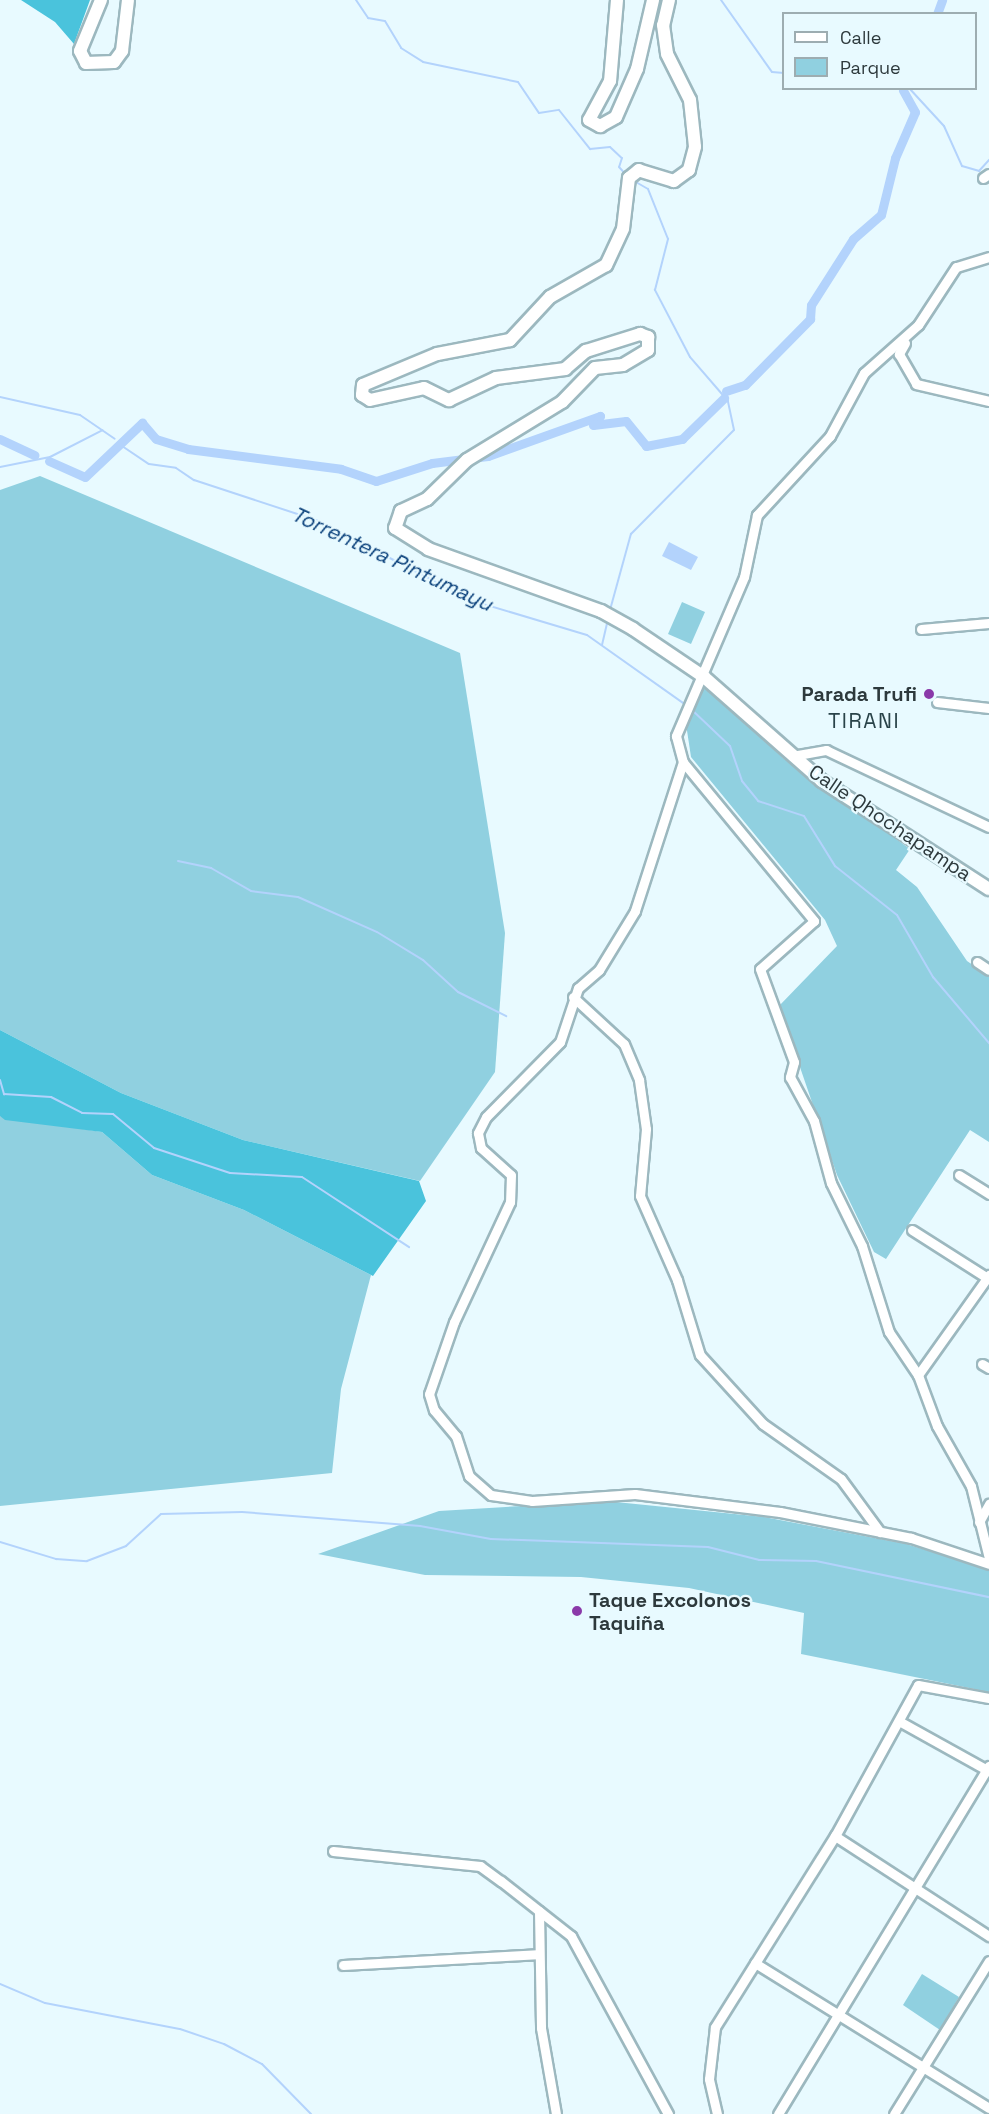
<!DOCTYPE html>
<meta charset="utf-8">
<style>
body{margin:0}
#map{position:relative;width:989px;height:2114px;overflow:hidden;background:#e8faff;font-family:"Space Grotesk",sans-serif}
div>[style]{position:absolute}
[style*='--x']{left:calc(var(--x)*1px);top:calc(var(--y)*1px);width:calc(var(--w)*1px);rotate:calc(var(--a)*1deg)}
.green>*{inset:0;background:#90d0e0}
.forest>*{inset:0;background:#4ac3dc}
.water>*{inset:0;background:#b3d3fc}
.stream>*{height:2px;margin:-1px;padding:0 1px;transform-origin:1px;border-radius:1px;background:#b3d3fc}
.canal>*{height:9px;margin:-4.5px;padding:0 4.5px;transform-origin:4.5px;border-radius:4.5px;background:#b3d3fc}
.roads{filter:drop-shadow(2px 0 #9cb8bf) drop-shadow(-2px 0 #9cb8bf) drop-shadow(0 2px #9cb8bf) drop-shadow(0 -2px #9cb8bf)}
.minor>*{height:9px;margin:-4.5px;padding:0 4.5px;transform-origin:4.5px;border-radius:4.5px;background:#fff}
.tertiary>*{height:12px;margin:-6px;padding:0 6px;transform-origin:6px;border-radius:6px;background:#fff}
.dots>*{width:16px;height:16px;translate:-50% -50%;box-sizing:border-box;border:3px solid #e8faff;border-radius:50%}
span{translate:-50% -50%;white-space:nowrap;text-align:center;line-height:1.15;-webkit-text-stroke:4.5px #e8faff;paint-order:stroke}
.poi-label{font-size:20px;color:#2d393c;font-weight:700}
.right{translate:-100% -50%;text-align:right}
.left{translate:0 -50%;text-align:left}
.street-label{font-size:20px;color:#2d393c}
.water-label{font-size:21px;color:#083f7a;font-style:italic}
.neighbourhood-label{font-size:21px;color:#294349;letter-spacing:1.5px}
.legend{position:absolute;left:782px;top:12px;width:195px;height:78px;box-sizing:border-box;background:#e8faff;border:2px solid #9dadb1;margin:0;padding:8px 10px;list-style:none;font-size:18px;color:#2d393c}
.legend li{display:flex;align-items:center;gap:12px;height:30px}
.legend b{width:30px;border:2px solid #9dadb1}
</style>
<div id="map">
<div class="green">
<div style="clip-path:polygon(40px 476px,460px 653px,505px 933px,495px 1072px,420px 1181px,243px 1140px,121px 1093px,0 1030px,0 490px)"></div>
<div style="clip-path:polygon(682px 602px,705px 612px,691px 644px,668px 634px)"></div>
<div style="clip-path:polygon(706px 683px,783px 758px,910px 849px,896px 870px,917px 887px,967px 961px,989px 976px,989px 1142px,970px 1130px,886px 1259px,874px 1252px,837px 1175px,779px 1006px,837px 946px,825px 920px,691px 757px,686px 724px)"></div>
<div style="clip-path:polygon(0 1116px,102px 1132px,152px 1175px,244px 1210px,371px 1275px,341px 1389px,332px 1473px,0 1506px)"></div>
<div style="clip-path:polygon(606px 1501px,764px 1517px,906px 1544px,989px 1569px,989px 1692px,801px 1654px,804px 1613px,689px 1588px,581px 1577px,425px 1575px,318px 1554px,439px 1511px)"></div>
<div style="clip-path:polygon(922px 1974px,959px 1997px,940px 2030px,903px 2005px)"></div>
</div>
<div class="forest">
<div style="clip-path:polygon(21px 0,90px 0,74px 44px,55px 22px)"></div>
<div style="clip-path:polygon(0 1030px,121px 1093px,243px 1140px,419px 1181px,426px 1201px,373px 1276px,244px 1210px,152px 1175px,102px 1132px,5px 1120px,0 1116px)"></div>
</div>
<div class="water">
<div style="clip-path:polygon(669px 542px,698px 557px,691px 570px,662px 556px)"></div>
</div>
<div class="stream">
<div style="--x:356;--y:0;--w:22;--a:56"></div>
<div style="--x:368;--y:18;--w:17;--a:10"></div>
<div style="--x:385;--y:21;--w:31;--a:59"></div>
<div style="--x:401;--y:48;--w:26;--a:32"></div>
<div style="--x:423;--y:62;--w:97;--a:11.9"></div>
<div style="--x:518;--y:82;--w:37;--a:56"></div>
<div style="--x:539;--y:113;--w:20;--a:-9"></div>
<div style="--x:559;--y:110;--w:50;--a:51.5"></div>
<div style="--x:590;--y:149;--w:20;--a:-6"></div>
<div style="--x:610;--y:147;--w:16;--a:43"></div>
<div style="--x:622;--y:158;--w:9;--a:108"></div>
<div style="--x:619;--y:167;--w:12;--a:48"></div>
<div style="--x:721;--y:0;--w:88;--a:54.7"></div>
<div style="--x:772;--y:72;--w:12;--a:5"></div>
<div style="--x:909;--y:88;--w:52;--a:47.4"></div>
<div style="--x:944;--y:126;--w:44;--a:65.8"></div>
<div style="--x:962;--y:166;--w:18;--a:16"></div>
<div style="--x:979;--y:171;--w:15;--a:-48"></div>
<div style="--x:0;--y:397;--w:82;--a:12.7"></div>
<div style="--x:80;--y:415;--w:42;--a:34.4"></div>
<div style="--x:122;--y:446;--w:32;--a:34"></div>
<div style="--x:149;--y:464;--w:27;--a:8"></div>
<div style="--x:176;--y:468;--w:22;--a:34"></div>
<div style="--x:194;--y:480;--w:132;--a:18.2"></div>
<div style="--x:319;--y:521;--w:170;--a:27.6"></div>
<div style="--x:470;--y:600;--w:122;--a:16.7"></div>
<div style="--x:587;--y:635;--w:121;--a:35.3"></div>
<div style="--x:0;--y:467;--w:51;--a:-11.3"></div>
<div style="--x:50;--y:457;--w:59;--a:-27"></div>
<div style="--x:610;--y:610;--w:79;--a:-74.6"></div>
<div style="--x:631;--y:534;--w:146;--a:-45.3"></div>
<div style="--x:734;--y:430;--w:30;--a:-102"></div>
<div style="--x:728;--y:401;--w:58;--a:-130.8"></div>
<div style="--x:690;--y:357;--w:76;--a:-117.6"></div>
<div style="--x:655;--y:290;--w:53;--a:-75.7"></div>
<div style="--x:668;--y:239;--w:54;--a:-111.8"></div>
<div style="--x:648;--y:189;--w:16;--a:-150"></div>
<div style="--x:602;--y:645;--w:27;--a:-77"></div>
<div style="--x:691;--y:709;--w:54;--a:43.5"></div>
<div style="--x:730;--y:746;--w:37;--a:71"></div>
<div style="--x:742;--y:781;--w:26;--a:51"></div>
<div style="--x:758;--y:801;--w:48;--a:18.1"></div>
<div style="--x:804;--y:816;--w:59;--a:58.2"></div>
<div style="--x:835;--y:866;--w:79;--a:38.3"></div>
<div style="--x:897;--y:915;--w:72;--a:59.9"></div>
<div style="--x:933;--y:977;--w:87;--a:49.7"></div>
<div style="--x:178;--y:861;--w:34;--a:12"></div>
<div style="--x:211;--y:868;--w:46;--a:29.9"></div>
<div style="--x:251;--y:891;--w:47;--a:7.3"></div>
<div style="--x:298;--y:897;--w:86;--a:23.9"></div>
<div style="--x:377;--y:932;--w:54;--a:31.3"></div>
<div style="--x:423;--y:960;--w:47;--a:42.4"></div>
<div style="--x:458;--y:992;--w:54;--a:26.6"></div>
<div style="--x:0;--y:1080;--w:15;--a:74"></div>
<div style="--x:4;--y:1094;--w:47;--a:3.7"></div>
<div style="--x:51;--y:1097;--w:35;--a:27"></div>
<div style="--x:82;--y:1113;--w:31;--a:2"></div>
<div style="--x:113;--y:1114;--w:53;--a:39.7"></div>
<div style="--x:154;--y:1148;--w:80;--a:18.2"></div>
<div style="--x:230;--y:1173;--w:72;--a:3.2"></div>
<div style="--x:302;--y:1177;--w:128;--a:33.2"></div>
<div style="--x:0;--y:1542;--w:59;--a:16.9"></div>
<div style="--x:56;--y:1559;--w:31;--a:4"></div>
<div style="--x:87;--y:1561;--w:42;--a:-21"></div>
<div style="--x:126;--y:1546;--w:47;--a:-42.4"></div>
<div style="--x:161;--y:1514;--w:81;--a:-1.4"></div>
<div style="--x:242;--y:1512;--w:179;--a:4.5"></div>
<div style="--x:420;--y:1526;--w:72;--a:10.4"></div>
<div style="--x:491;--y:1539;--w:217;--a:2.1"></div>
<div style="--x:708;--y:1547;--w:53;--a:14.3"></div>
<div style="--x:759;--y:1560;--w:57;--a:1"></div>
<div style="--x:816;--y:1561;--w:177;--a:11.8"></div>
<div style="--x:0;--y:1984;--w:49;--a:22.9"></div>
<div style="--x:45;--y:2003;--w:137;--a:10.9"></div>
<div style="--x:180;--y:2029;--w:46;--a:18.8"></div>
<div style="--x:224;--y:2044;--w:43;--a:27.8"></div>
<div style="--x:262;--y:2064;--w:70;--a:45.6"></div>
</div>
<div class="canal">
<div style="--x:937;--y:14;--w:15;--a:-70"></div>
<div style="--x:726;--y:391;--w:20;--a:-18"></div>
<div style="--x:745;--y:385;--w:93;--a:-45.4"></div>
<div style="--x:810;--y:319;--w:14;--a:-86"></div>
<div style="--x:811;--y:305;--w:78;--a:-57.5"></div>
<div style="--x:853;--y:239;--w:37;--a:-41"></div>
<div style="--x:881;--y:215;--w:59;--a:-76.2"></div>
<div style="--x:895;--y:158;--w:50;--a:-66.5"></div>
<div style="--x:915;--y:112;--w:25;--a:-119"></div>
<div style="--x:0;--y:439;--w:38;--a:25"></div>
<div style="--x:49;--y:461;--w:39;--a:24"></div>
<div style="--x:85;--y:477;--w:79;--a:-43.5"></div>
<div style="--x:142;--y:423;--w:21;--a:49"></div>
<div style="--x:156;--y:439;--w:34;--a:17"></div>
<div style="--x:188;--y:449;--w:154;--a:7.4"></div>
<div style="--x:341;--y:469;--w:37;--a:19"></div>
<div style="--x:376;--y:481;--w:59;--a:-17.8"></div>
<div style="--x:432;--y:463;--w:56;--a:-7.1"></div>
<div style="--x:488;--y:456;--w:119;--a:-19.7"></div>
<div style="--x:600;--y:416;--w:11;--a:128"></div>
<div style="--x:593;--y:425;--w:33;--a:-7"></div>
<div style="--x:626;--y:421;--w:32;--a:51"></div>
<div style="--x:646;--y:446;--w:37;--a:-11"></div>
<div style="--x:682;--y:439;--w:59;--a:-44.3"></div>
</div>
<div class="roads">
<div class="minor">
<div style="--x:983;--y:178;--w:7;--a:-34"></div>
<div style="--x:989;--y:257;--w:34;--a:163"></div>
<div style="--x:956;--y:267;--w:69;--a:123.2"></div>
<div style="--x:918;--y:325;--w:72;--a:138.4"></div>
<div style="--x:864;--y:373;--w:72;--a:118.4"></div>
<div style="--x:830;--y:436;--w:108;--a:132.7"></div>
<div style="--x:757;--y:515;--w:63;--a:101.8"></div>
<div style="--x:744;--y:577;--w:173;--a:113.2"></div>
<div style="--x:676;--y:736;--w:27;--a:75"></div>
<div style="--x:683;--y:762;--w:157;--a:107.9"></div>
<div style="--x:635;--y:911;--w:69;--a:121.4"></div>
<div style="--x:599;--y:970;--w:28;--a:139"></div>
<div style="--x:578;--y:988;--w:57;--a:108.4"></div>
<div style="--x:560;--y:1042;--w:105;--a:134.6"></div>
<div style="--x:486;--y:1117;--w:18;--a:117"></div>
<div style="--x:478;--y:1133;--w:15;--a:79"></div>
<div style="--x:481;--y:1148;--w:40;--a:42"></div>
<div style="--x:511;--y:1175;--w:27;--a:92"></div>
<div style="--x:510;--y:1202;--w:132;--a:115"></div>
<div style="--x:454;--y:1322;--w:76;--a:109.1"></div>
<div style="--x:429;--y:1394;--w:17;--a:73"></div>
<div style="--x:434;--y:1410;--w:34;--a:50"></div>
<div style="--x:456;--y:1436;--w:42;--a:72"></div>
<div style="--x:469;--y:1476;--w:29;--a:41"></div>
<div style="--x:491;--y:1495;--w:41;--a:8.3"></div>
<div style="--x:532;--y:1501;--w:103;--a:-3.9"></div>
<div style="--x:635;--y:1494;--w:146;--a:7.1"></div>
<div style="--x:780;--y:1512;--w:134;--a:11.2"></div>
<div style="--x:911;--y:1538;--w:82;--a:18.4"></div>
<div style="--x:905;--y:343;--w:13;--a:119"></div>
<div style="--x:899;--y:354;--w:34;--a:60"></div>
<div style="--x:916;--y:384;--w:75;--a:13.1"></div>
<div style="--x:921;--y:629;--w:68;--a:-5"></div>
<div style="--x:937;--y:702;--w:52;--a:6.6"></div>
<div style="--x:792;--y:756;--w:35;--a:-10"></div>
<div style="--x:826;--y:750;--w:180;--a:25.3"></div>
<div style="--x:683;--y:762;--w:206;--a:50.5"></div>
<div style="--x:814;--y:921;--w:72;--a:138.4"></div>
<div style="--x:760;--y:969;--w:99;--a:69.9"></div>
<div style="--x:794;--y:1062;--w:16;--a:105"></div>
<div style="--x:790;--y:1077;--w:50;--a:61.4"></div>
<div style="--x:814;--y:1121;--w:64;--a:74.7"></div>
<div style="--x:831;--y:1183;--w:70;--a:63.8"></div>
<div style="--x:862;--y:1246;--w:90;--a:72.6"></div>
<div style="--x:889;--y:1332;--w:52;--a:56"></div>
<div style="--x:918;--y:1375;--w:54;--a:69.6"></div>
<div style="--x:937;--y:1426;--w:69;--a:60.5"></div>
<div style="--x:971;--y:1486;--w:74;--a:76"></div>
<div style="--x:977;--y:962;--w:14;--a:34"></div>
<div style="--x:573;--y:997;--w:69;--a:42.7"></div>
<div style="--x:624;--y:1044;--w:39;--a:67"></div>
<div style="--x:639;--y:1080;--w:49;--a:81.9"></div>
<div style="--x:646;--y:1129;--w:67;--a:95.1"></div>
<div style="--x:640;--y:1196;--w:92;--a:66.2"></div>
<div style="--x:677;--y:1280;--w:78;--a:73"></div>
<div style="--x:700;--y:1355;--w:93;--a:47.6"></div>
<div style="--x:763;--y:1424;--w:95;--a:35.2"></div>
<div style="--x:841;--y:1479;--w:66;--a:53.7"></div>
<div style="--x:959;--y:1175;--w:36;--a:32"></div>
<div style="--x:912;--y:1230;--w:91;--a:32.5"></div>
<div style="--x:982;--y:1364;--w:8;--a:30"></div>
<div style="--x:918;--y:1375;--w:123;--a:-54.6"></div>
<div style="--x:979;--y:1522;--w:21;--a:-61"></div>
<div style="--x:899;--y:1721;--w:103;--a:29.1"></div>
<div style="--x:835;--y:1836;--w:184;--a:33"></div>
<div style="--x:333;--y:1851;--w:148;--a:5.8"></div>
<div style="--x:480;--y:1866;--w:26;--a:36"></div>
<div style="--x:501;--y:1881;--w:89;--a:38.2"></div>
<div style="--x:571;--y:1936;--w:203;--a:61.4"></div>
<div style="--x:539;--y:1911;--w:117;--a:89"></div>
<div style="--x:541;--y:2028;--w:87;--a:80.1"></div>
<div style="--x:755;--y:1963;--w:275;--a:31.8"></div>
<div style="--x:343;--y:1965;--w:194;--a:-3.2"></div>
<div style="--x:717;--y:2114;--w:36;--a:-103"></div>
<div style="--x:709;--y:2079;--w:52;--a:-83.4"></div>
<div style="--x:715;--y:2027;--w:226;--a:-57.9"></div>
<div style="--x:835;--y:1836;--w:172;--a:-61.2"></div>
<div style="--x:918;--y:1685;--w:72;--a:10.4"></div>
<div style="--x:778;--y:2114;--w:407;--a:-58.8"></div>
<div style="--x:894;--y:2114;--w:180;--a:-58.2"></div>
</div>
<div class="tertiary">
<div style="--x:101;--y:0;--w:55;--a:112.4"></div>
<div style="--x:80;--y:51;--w:13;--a:63"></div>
<div style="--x:86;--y:63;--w:28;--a:-2"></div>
<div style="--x:114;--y:62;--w:14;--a:-54"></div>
<div style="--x:122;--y:51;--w:51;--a:-83.3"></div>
<div style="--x:617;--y:0;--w:81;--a:94.9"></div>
<div style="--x:610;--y:81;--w:44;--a:118.3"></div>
<div style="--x:589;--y:120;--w:13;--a:29"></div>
<div style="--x:600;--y:126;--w:18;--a:-29"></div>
<div style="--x:616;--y:117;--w:52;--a:-66.4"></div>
<div style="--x:637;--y:69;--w:71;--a:-76.9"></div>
<div style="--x:669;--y:0;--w:26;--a:103"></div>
<div style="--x:663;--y:25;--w:29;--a:82"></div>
<div style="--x:667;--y:54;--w:51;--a:63.4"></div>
<div style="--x:690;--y:100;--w:47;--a:83.9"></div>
<div style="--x:695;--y:147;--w:24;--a:105"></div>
<div style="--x:689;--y:170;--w:19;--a:144"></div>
<div style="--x:674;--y:181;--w:37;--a:-163"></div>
<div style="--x:639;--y:170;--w:13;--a:141"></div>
<div style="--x:629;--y:178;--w:51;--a:96.7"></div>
<div style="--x:623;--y:229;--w:40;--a:115"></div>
<div style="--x:606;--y:265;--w:64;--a:150.3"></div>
<div style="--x:550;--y:297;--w:59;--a:132.9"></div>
<div style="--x:510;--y:340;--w:74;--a:169.1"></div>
<div style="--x:437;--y:354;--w:80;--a:157.3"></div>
<div style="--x:363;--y:385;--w:10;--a:96"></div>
<div style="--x:362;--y:395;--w:9;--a:32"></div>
<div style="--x:370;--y:400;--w:55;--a:-12.5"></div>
<div style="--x:424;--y:388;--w:28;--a:26"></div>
<div style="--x:449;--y:400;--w:52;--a:-25.1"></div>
<div style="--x:496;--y:378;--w:70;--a:-7.4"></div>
<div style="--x:565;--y:369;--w:28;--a:-41"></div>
<div style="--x:586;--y:351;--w:57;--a:-17.5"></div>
<div style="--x:640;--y:334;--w:9;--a:21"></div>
<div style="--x:648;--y:337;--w:13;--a:90"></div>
<div style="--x:648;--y:350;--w:29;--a:149"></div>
<div style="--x:623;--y:365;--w:28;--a:174"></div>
<div style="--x:595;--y:368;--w:47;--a:134.1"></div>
<div style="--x:562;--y:402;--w:111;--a:148.6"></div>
<div style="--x:467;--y:460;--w:56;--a:135.7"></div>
<div style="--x:427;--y:499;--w:29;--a:155"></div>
<div style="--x:401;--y:511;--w:18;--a:109"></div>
<div style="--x:395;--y:528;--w:39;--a:32"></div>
<div style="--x:428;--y:549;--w:184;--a:19.7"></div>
<div style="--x:601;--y:611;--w:37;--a:29"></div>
<div style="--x:633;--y:629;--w:86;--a:34.1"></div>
<div style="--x:704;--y:677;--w:157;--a:41.4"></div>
<div style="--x:822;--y:781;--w:199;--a:32.9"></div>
</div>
</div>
<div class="dots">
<div style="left:929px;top:694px;background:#8a39a9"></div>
<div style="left:577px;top:1611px;background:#8a39a9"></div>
</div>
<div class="poi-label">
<span class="right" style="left:917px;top:694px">Parada Trufi</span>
<span class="left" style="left:589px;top:1612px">Taque Excolonos<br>Taquiña</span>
</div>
<div class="street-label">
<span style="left:890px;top:823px;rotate:34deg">Calle Qhochapampa</span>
</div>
<div class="water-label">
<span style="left:392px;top:559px;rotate:25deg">Torrentera Pintumayu</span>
</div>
<div class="neighbourhood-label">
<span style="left:864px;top:721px">TIRANI</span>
</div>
<ul class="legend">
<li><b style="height:8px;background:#fff"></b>Calle</li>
<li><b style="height:16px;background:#90d0e0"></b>Parque</li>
</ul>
</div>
